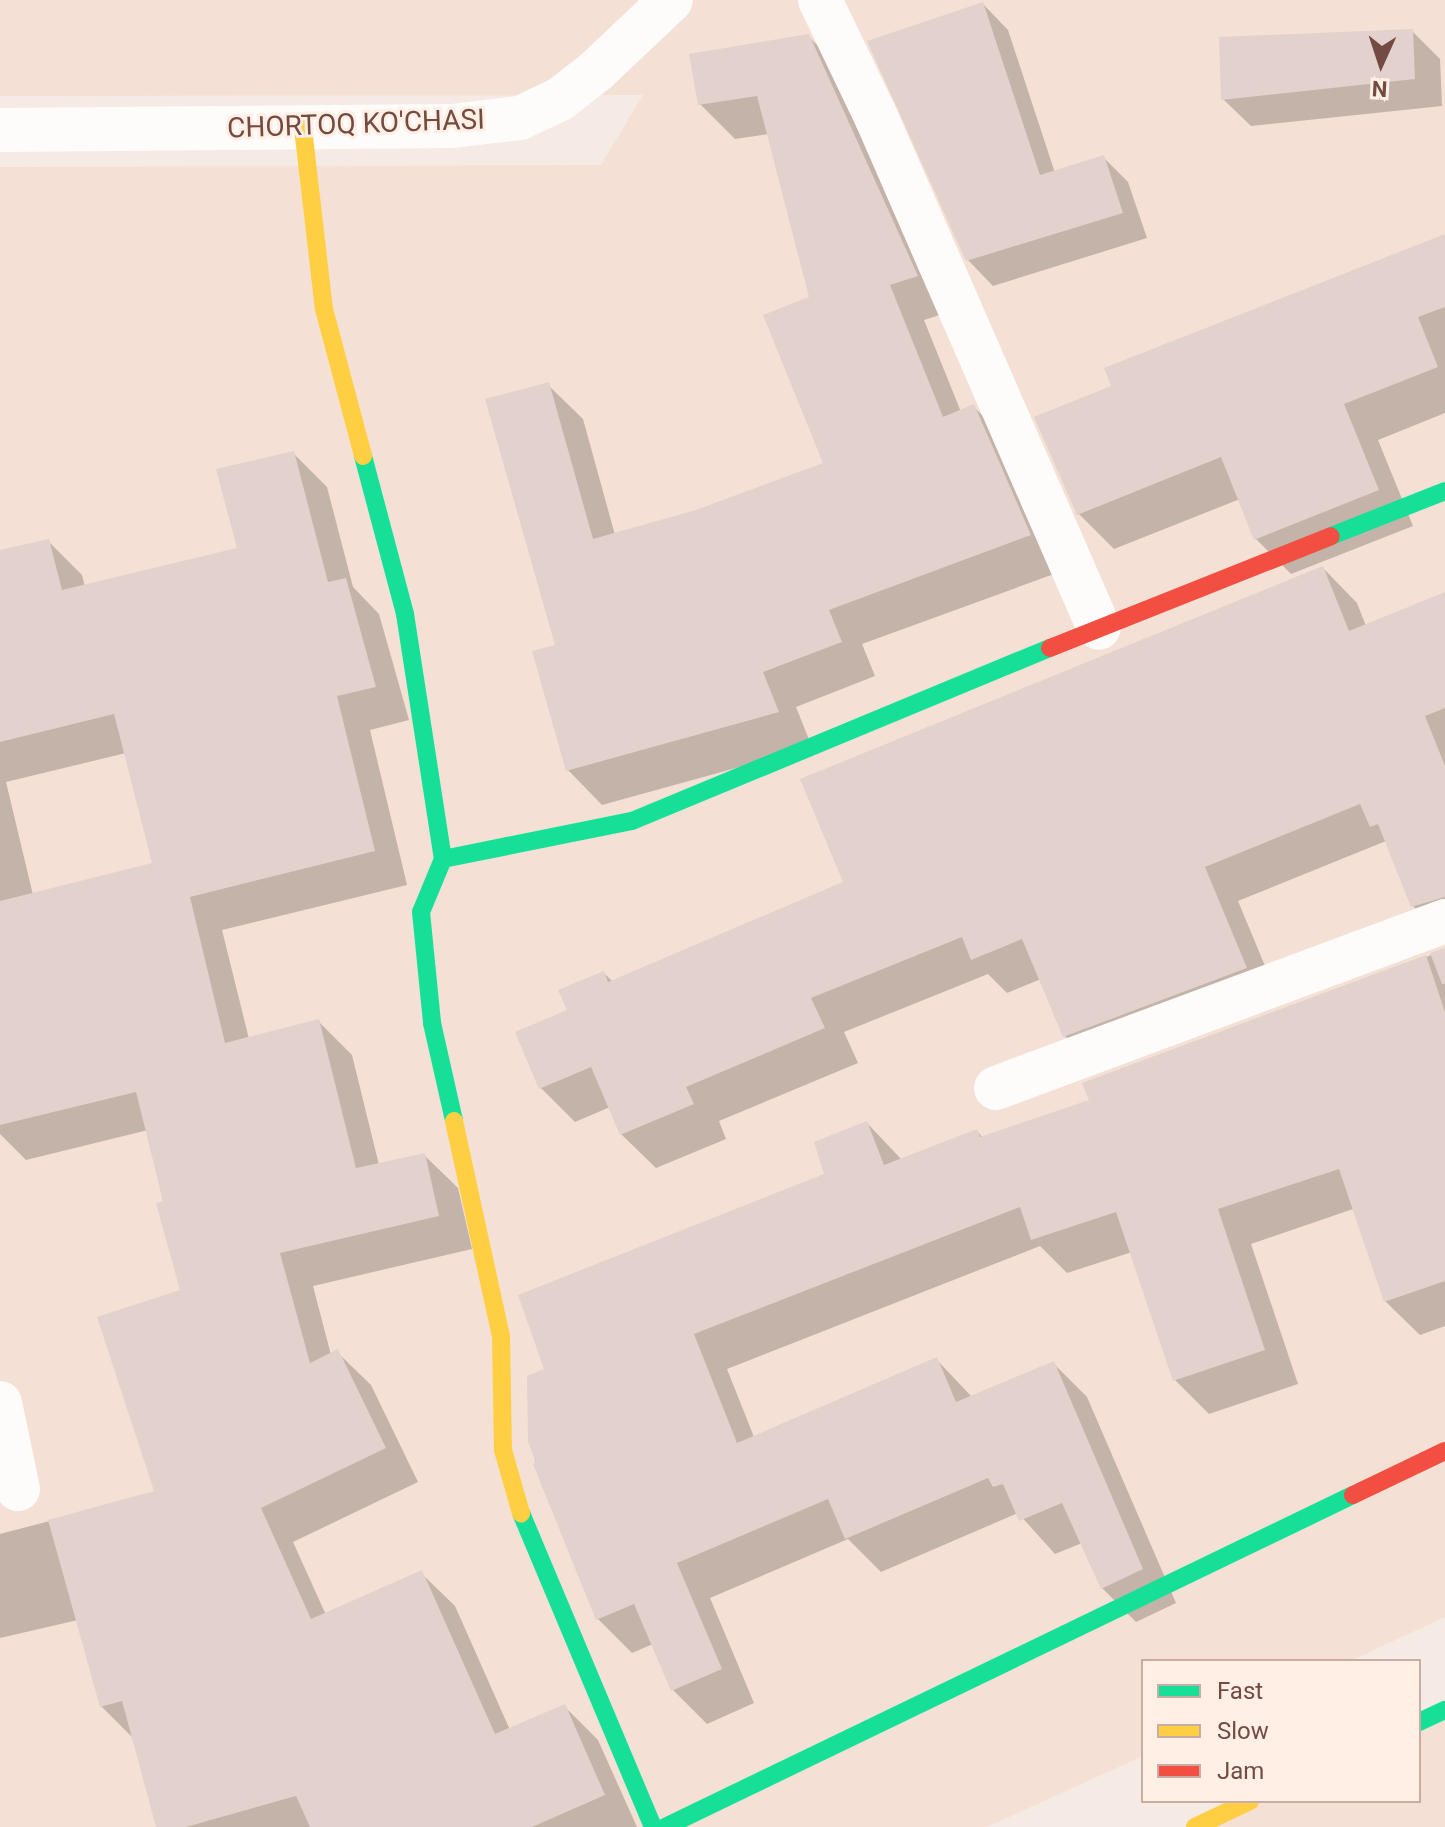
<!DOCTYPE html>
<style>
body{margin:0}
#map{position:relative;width:1445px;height:1827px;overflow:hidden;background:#f6ebe4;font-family:Roboto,sans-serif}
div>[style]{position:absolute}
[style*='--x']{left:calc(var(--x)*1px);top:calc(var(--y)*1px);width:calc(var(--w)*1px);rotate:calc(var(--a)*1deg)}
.residential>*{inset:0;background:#f4e0d4}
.shadow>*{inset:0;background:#0003}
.building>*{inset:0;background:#e2d1cc}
.street>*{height:44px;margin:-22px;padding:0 22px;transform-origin:22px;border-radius:22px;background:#fefcfb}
.fast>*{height:18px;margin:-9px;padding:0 9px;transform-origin:9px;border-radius:9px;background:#16e098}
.slow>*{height:18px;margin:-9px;padding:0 9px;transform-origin:9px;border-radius:9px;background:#ffcf43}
.jam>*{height:18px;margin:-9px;padding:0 9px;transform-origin:9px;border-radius:9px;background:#f24e42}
span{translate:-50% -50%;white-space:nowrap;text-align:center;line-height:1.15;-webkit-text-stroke:6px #ffefe4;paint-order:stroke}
.street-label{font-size:28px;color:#744b44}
.legend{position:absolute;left:1141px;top:1659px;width:280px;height:144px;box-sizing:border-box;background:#ffefe4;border:2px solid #c7ada4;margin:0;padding:10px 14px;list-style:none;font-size:24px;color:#744b44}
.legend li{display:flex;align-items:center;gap:16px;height:40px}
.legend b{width:40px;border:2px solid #c7ada4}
.north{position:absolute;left:1341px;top:24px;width:80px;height:80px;-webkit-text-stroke:6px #ffefe4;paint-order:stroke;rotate:183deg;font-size:22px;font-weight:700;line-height:32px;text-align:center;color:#744b44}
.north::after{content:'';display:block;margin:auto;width:28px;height:36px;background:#744b44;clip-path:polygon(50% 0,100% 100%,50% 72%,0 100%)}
</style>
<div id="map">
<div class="residential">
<div style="clip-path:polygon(0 0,1445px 0,1445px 1617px,1350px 1661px,1143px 1661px,1143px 1756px,987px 1827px,0 1827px,0 167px,601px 165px,643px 95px,0 96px)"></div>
<div style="clip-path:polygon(1445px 1710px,1445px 1827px,1195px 1827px,1250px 1801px,1419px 1801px,1419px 1722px)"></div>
</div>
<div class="shadow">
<div style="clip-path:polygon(983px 4px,1008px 30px,1055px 173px,1103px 157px,1128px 182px,1147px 238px,993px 286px,968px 260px)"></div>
<div style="clip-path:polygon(1412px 31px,1440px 59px,1442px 106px,1251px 126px,1223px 99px)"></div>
<div style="clip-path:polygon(808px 36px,843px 71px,952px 311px,924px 320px,961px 412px,974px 407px,1008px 442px,1065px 570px,862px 644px,875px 676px,796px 707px,812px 747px,602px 805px,568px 770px,557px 646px,548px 385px,583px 419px,615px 535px,697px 512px,825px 464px,812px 298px,769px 134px,735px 139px,700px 104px)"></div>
<div style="clip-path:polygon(1445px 236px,1445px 413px,1378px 440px,1413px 526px,1291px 574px,1256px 539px,1240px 499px,1114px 549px,1078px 513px,1114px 387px)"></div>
<div style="clip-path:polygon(evenodd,293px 453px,327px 487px,353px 587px,379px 614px,409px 720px,370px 730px,407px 885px,222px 930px,249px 1039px,318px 1021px,352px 1055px,379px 1165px,424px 1155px,458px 1188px,472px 1249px,313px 1286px,331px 1355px,337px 1352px,371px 1385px,418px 1482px,293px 1542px,326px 1615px,421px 1573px,455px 1606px,510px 1730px,564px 1706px,598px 1740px,637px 1827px,158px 1827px,134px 1739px,101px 1706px,78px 1620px,0 1638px,0 1534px,157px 1493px,182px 1291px,148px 1130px,26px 1160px,0 1134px,0 552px,48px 541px,82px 575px,85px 587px,239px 549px,293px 453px,126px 753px,154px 865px,33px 895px,6px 782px,126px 753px)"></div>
<div style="clip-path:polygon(1323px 568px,1357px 603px,1366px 626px,1445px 594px,1445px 938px,1413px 906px,1386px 841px,1238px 901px,1280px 1002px,1099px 1070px,1064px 1035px,1041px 979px,1007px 993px,988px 974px,844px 1032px,858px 1063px,719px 1121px,726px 1139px,656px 1168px,621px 1134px,610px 1107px,575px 1122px,541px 1088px,570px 1011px,604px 973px,613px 982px,846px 883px)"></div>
<div style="clip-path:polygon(1445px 950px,1445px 1326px,1420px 1335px,1385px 1301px,1353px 1209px,1251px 1244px,1298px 1384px,1209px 1414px,1175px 1380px,1132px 1252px,1067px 1273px,1040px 1246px,727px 1369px,754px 1437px,936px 1359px,972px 1397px,1053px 1363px,1087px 1397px,1176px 1603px,1136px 1622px,1102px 1588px,1082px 1543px,1055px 1554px,1018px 1513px,881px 1572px,848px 1539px,710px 1598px,754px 1703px,707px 1724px,673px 1690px,653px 1644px,632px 1653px,598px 1619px,541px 1483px,530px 1441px,547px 1371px,827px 1175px,867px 1123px,902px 1160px,977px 1131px,983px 1138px,1092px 1102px,1085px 1084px)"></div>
</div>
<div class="building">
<div style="clip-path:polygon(983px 2px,1040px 175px,1104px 155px,1123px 213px,966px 261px,867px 41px)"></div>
<div style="clip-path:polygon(1413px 29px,1415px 79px,1221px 100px,1219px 37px)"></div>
<div style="clip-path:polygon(809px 34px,918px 276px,890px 285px,943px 417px,974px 404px,1031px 535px,829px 610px,842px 642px,763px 672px,779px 712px,566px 771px,532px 651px,555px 645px,485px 399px,549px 382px,593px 539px,696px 510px,823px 463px,763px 315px,809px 297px,757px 96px,698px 105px,689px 54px)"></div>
<div style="clip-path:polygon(1445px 234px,1445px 307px,1418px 317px,1438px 367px,1344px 404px,1379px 490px,1254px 540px,1221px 457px,1077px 515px,1034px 417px,1111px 386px,1104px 368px)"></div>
<div style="clip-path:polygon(294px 451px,328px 582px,346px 578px,376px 687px,337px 696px,375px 851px,190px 897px,225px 1043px,319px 1019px,356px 1168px,425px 1153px,439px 1216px,280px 1253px,310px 1363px,338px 1349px,386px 1448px,261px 1508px,311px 1619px,422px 1570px,495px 1734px,565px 1704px,605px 1795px,532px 1827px,310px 1827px,296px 1796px,186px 1827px,156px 1827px,122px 1701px,100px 1707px,48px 1520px,154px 1491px,97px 1317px,180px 1290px,156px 1203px,163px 1201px,136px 1092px,0 1125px,0 901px,152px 863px,114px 714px,0 742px,0 550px,49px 539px,62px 590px,237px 548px,216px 469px)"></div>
<div style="clip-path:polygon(1323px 566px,1349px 631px,1445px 592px,1445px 708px,1425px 716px,1445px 766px,1445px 897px,1411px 907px,1378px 824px,1370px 827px,1360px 804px,1205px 867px,1247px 968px,1063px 1037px,1022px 939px,971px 960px,962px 937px,811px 998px,825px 1028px,686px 1087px,694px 1104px,620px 1135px,591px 1067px,539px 1089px,515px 1032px,567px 1010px,558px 990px,604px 971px,608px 982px,843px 882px,800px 779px)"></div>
<div style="clip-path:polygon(1445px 948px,1445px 984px,1442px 984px,1430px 953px)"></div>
<div style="clip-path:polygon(1426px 955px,1445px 1012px,1445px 1281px,1384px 1302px,1339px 1169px,1218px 1209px,1265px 1350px,1173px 1381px,1116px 1212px,1031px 1240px,1020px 1207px,694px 1334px,737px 1443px,937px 1357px,956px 1402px,1054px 1361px,1143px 1569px,1101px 1589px,1062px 1503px,1019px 1521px,1003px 1484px,993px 1487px,988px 1478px,845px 1539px,828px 1499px,677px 1563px,722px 1669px,671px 1691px,634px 1604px,596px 1620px,533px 1464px,536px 1462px,528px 1442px,527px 1376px,544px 1369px,518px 1295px,824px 1174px,814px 1142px,867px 1121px,884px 1165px,977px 1129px,980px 1137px,1089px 1100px,1082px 1083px)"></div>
</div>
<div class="street">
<div style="--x:820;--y:0;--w:132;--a:64.4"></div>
<div style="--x:877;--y:119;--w:555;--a:66.44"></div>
<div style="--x:0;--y:130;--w:452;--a:-0.5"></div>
<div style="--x:452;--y:126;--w:68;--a:-6.7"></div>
<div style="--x:520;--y:118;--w:44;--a:-25.4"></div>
<div style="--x:560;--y:99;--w:46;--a:-37.9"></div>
<div style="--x:596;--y:71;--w:103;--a:-43.4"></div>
<div style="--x:996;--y:1088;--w:479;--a:-20.4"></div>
<div style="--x:0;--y:1403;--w:88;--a:78.2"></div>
</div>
<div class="fast">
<div style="--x:363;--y:456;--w:163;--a:75.1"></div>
<div style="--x:405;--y:614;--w:248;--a:81.2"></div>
<div style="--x:443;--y:859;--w:57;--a:112.5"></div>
<div style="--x:421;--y:912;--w:112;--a:84.3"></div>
<div style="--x:432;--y:1023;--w:100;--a:77.3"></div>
<div style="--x:1331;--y:536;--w:123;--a:-21.5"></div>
<div style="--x:443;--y:859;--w:193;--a:-11.4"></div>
<div style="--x:632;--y:821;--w:452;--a:-22.5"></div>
<div style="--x:521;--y:1513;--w:341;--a:67.2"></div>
<div style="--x:1419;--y:1722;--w:29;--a:-25"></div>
<div style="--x:665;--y:1827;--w:764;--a:-25.76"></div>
</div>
<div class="slow">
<div style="--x:303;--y:128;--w:182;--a:83.4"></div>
<div style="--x:324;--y:309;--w:152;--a:75.1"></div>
<div style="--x:454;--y:1121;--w:220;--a:77.7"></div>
<div style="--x:501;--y:1336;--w:114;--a:89"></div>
<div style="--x:503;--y:1450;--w:66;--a:74.1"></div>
<div style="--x:1195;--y:1827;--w:61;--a:-25.3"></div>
</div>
<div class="jam">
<div style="--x:1050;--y:648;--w:302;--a:-21.7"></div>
<div style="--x:1353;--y:1495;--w:102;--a:-25.6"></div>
</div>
<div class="street-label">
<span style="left:356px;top:124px;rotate:-2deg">CHORTOQ KO'CHASI</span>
</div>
<ul class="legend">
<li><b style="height:10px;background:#16e098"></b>Fast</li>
<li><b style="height:10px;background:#ffcf43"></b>Slow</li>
<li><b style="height:10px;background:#f24e42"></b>Jam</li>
</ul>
<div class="north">N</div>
</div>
